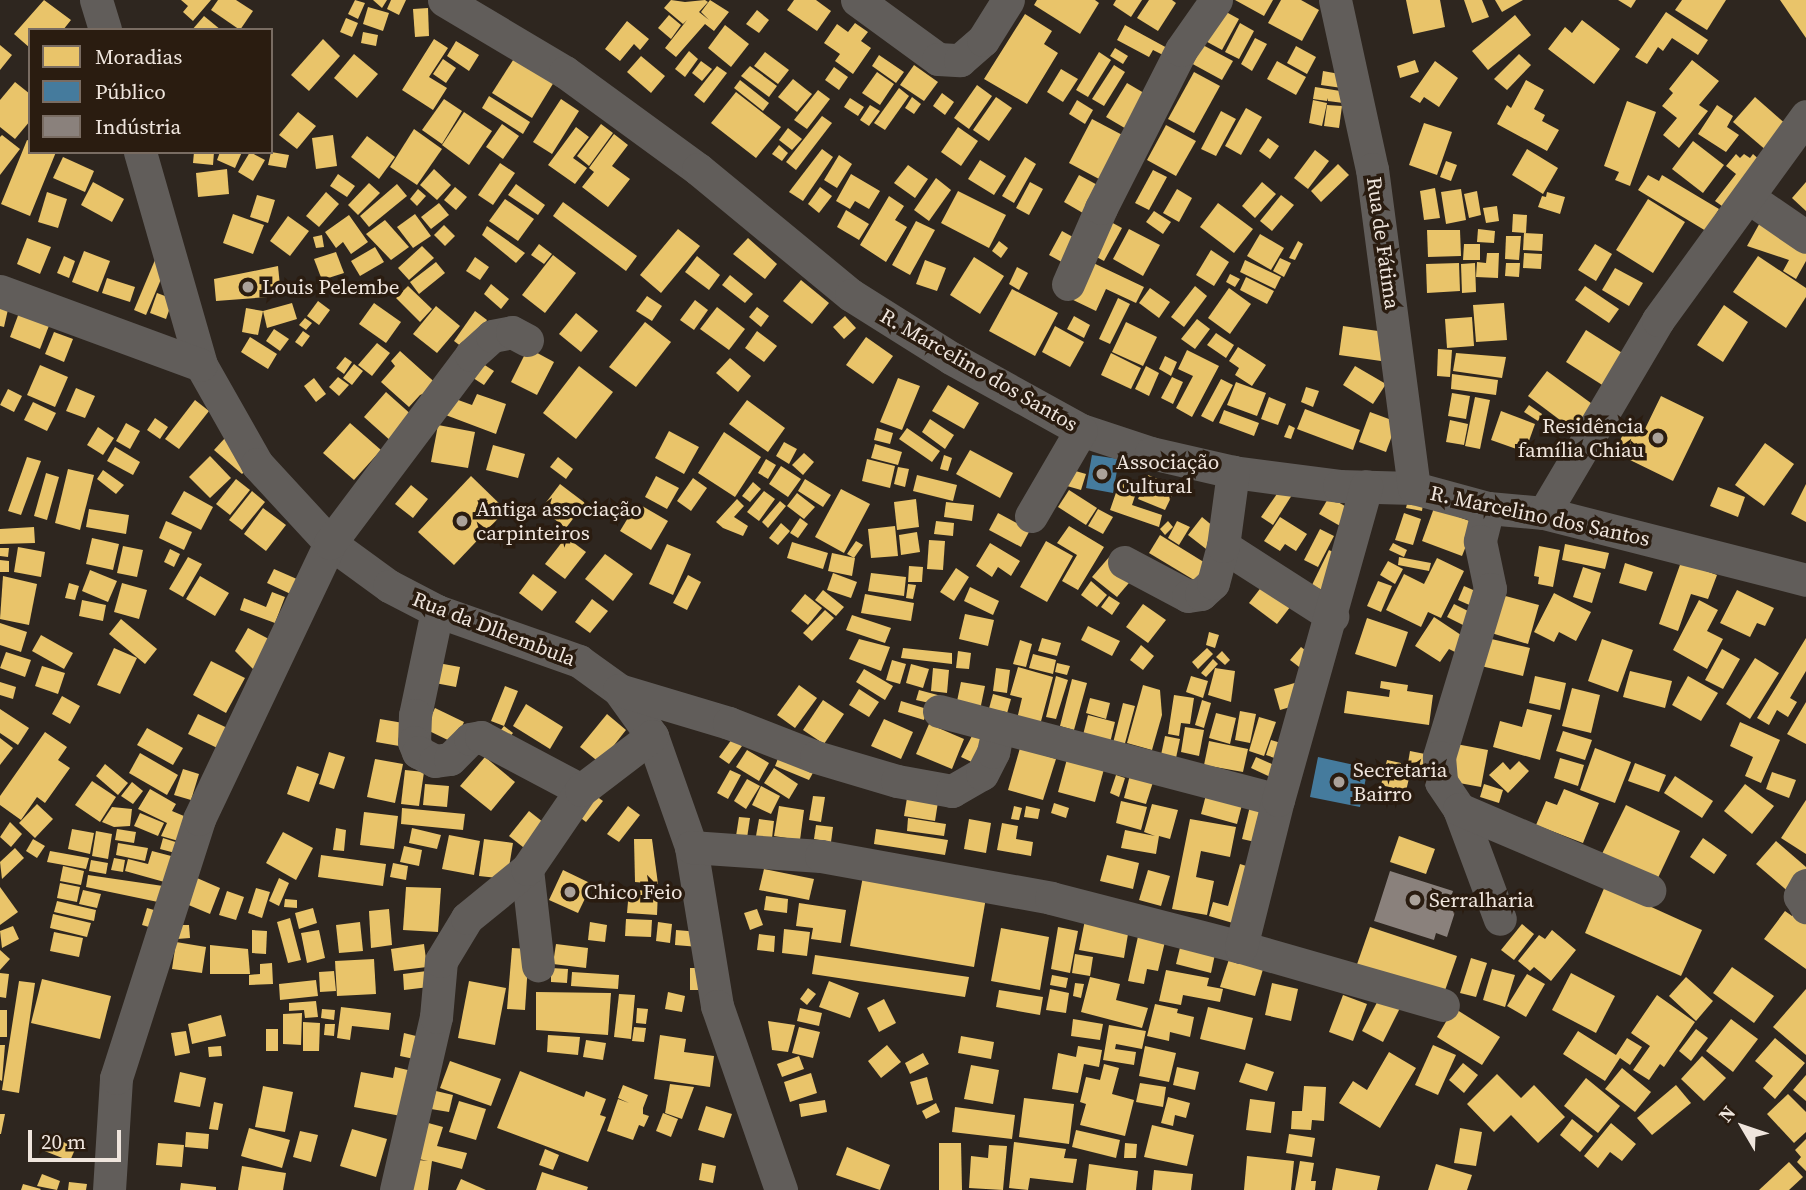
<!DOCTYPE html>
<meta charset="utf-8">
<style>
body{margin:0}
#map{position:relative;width:1806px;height:1190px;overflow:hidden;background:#2e261f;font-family:"Source Serif 4",serif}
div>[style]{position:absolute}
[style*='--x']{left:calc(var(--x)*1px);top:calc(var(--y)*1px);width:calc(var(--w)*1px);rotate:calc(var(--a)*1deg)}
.homes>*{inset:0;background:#e9c46a}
.public>*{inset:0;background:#457b9d}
.industry>*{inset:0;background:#8a817c}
.street>*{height:33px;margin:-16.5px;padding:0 16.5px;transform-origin:16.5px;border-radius:16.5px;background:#615d5a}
.dots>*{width:19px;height:19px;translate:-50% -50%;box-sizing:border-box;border:4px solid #2a1c10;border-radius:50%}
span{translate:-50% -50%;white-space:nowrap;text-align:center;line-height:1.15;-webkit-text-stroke:7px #2a1c10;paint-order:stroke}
.street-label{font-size:21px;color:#efe5dd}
.poi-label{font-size:21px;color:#efe5dd}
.left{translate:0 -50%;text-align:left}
.right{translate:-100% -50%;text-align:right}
.legend{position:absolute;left:28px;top:28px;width:245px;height:126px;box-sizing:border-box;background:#2a1c10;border:2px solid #796c62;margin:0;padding:9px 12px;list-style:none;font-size:21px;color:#efe5dd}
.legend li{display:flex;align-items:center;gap:14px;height:35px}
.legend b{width:35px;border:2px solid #796c62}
.north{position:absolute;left:1708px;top:1092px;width:70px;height:70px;-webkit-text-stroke:5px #2a1c10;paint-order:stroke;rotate:309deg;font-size:19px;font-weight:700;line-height:28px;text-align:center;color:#efe5dd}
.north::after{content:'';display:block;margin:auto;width:24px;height:32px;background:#efe5dd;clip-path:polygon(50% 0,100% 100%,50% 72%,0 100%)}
.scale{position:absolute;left:28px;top:1130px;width:93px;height:32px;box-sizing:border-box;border:4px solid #efe5dd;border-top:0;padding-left:9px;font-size:21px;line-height:24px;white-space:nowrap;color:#efe5dd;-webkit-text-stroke:5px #2a1c10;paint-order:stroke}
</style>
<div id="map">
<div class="homes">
<div style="clip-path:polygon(44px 0,71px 20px,63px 30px,30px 30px,30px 48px,14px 34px)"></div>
<div style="clip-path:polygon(181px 0,211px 0,193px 21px,183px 12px,188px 6px)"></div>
<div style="clip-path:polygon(218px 0,236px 0,253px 11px,240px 30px,211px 10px)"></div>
<div style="clip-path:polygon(355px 0,365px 3px,358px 19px,348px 14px)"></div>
<div style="clip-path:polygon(373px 0,387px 0,382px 8px)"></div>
<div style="clip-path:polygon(391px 0,406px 0,399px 15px,387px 9px)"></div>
<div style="clip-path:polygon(671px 0,685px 2px,705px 0,708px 2px,699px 12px,709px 20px,701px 12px,710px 0,729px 12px,714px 31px,705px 24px,676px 57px,665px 48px,687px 20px,683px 24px,664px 8px)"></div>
<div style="clip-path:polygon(794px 0,816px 0,831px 11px,817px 31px,787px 10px)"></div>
<div style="clip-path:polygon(1037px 0,1095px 0,1099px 3px,1080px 34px,1034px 5px)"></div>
<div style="clip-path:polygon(1116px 0,1142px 0,1131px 17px,1113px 5px)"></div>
<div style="clip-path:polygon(1149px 0,1172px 0,1176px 3px,1158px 31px,1137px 18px)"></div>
<div style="clip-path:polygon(1235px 0,1273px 0,1264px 16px)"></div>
<div style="clip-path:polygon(1281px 0,1301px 0,1319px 10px,1302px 41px,1268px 23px)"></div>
<div style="clip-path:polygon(1406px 0,1440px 0,1445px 27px,1413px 34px)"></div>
<div style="clip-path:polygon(1464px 0,1482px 0,1489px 17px,1472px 23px)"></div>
<div style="clip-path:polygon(1495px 0,1523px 0,1502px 12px)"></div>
<div style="clip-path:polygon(1618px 0,1636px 0,1631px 8px)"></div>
<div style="clip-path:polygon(1682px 0,1726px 0,1707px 30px,1675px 10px)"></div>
<div style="clip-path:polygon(1780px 0,1806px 0,1806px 38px)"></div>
<div style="clip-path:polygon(368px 7px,389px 13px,383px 31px,363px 24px)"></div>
<div style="clip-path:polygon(1217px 7px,1239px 19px,1222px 50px,1200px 38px)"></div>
<div style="clip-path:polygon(428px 8px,429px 36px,415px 37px,413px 9px)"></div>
<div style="clip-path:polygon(757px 10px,769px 20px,759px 33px,746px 24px)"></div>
<div style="clip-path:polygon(1666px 12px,1708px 40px,1698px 55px,1672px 38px,1663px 51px,1658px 47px,1647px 64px,1635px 57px)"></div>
<div style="clip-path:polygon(1025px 14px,1052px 31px,1044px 44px,1058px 53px,1027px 104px,984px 79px)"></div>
<div style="clip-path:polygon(669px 15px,681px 25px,671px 39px,658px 28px)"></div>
<div style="clip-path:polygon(1515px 15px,1531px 35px,1488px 70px,1472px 51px)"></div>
<div style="clip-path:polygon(204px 16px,221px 30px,192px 30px)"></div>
<div style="clip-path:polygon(346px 18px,358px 23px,352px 37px,340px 32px)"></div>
<div style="clip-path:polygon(1582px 20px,1620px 49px,1594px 84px,1548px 49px,1565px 27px,1572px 33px)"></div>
<div style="clip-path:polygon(627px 21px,649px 39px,640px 50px,634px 44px,620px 61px,605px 49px)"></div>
<div style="clip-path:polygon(855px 23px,868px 32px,861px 41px,871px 48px,853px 74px,835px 61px,840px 54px,824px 43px,837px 24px,848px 32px)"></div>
<div style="clip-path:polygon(1240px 23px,1254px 31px,1239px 59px,1225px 52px)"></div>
<div style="clip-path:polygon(725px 25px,749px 44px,731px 67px,708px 48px)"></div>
<div style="clip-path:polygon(1125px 25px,1169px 49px,1165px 56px,1153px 50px,1149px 57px,1117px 40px)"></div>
<div style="clip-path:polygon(363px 32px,378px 35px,376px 46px,361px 43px)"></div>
<div style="clip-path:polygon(1255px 38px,1267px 44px,1252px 71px,1241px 64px)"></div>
<div style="clip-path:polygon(323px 39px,340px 56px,309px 91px,291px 75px)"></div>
<div style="clip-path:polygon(434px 39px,448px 48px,429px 77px,447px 88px,433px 110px,402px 90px)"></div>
<div style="clip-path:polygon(456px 41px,479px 55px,469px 71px,447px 56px)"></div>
<div style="clip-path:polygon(1199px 43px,1233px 61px,1222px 80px,1189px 62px)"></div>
<div style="clip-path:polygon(0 45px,12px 55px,0 70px)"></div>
<div style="clip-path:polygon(1296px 46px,1316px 57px,1307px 74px,1287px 63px)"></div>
<div style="clip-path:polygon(1115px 48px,1128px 56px,1123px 64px,1110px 56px)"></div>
<div style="clip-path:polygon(689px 51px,698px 59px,685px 77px,675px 69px)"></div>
<div style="clip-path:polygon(765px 52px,789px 70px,778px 84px,754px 66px)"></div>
<div style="clip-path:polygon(1099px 52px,1111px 60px,1088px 97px,1076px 90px)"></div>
<div style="clip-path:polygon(354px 54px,378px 74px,357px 98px,334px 78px)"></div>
<div style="clip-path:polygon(1519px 54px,1531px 65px,1507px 90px,1494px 79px)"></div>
<div style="clip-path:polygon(879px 55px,904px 72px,896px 83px,872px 66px)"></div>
<div style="clip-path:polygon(641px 56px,665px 76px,651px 93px,627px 72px)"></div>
<div style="clip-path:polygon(515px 57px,554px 82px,532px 118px,492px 93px)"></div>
<div style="clip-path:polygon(443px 59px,456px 68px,446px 83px,433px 74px)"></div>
<div style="clip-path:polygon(1415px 60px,1419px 72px,1400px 78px,1397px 66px)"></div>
<div style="clip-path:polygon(1692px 60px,1719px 81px,1699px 105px,1708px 111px,1679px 148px,1663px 135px,1677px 118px,1662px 106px,1673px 93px,1669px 89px)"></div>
<div style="clip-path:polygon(701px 61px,712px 69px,702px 81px,692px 73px)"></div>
<div style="clip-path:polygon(1277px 61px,1306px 77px,1296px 95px,1267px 79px)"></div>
<div style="clip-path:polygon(1435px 61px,1458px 78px,1439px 107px,1424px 97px,1420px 103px,1410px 97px)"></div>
<div style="clip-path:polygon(914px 65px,938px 82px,924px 101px,900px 85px)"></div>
<div style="clip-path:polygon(1114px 65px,1125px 72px,1104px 106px,1092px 99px)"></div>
<div style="clip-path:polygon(717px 66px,727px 73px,704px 103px,694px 95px)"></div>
<div style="clip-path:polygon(750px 66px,777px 86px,769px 97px,741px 76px)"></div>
<div style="clip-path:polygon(834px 67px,848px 77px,839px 90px,825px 80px)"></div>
<div style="clip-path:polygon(1061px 69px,1078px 79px,1063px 102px,1047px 92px)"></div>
<div style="clip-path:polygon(1323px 71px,1345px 75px,1342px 88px,1321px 85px)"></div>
<div style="clip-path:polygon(877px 72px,894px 84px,880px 105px,862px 93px)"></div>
<div style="clip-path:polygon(1194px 72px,1220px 86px,1194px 133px,1168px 119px)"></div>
<div style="clip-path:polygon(793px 79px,812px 94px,797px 112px,778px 97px)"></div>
<div style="clip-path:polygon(740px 80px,769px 103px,763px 111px,734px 88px)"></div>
<div style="clip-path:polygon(1526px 80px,1544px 90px,1534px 109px,1545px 115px,1542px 121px,1559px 130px,1547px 151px,1497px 124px,1507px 105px,1511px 108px)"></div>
<div style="clip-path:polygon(15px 82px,30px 94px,30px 121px,15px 139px,0 127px,0 100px)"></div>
<div style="clip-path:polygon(1127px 83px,1149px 96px,1128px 130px,1106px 117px)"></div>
<div style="clip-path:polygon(977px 85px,992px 96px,969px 129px,954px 118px)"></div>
<div style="clip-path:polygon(1315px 87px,1353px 93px,1351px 104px,1328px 101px,1328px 98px,1327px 101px,1313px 99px)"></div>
<div style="clip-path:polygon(899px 88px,909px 96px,885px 130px,874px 123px)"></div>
<div style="clip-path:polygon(818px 90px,830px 99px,807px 129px,794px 120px)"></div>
<div style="clip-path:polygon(736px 92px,781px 127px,756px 158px,711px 123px)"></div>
<div style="clip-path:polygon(942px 93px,954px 102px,945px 115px,933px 106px)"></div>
<div style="clip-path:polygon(489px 96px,530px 122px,523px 134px,482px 108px)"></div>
<div style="clip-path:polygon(912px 97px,921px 104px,914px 114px,905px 108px)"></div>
<div style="clip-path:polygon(996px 97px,1012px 108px,989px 141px,973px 130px)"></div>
<div style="clip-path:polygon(1755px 97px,1788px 126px,1767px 151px,1733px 122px)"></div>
<div style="clip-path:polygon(850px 98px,864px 107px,858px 116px,844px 107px)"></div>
<div style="clip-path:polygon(444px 99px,462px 111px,442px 144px,422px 130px)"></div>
<div style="clip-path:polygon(561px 99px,579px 111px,552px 154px,533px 142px)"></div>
<div style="clip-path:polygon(1077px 100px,1093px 110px,1085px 124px,1069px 114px)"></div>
<div style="clip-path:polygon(1313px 100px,1327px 103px,1322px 126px,1309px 123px)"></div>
<div style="clip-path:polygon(1627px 101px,1656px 112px,1630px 186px,1615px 180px,1619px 172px,1604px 166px)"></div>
<div style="clip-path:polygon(870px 105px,880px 111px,869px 126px,860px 120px)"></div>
<div style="clip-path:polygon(1327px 105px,1342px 106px,1339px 128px,1324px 126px)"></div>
<div style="clip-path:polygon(1717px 105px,1733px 116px,1727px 127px,1739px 135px,1726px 152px,1698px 134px)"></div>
<div style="clip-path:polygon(1246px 108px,1262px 117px,1241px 155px,1225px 146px)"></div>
<div style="clip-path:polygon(1221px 111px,1236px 119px,1216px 156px,1201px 149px)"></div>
<div style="clip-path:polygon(298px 112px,316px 126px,297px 149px,279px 135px)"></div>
<div style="clip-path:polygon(464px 112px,492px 131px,469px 165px,442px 145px)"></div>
<div style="clip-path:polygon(822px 116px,832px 123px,796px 170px,786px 162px)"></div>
<div style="clip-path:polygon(1092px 119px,1130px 139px,1099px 179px,1069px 163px)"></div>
<div style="clip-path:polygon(1424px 123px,1452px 132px,1437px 175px,1409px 165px)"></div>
<div style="clip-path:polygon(502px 124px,519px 136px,503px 159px,486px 147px)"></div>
<div style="clip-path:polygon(601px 124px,613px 133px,589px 166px,577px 156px)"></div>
<div style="clip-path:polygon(1166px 125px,1196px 141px,1176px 176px,1147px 160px)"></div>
<div style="clip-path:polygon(576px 127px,589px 137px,573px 158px,587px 168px,575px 184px,548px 165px)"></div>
<div style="clip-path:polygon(958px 127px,978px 141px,961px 166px,941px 152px)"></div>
<div style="clip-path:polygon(788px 128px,802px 139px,792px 150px,779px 140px)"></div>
<div style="clip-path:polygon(414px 129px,442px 149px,417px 185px,390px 167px)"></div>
<div style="clip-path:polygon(614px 134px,628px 145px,612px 166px,630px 179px,608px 207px,582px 187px,594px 172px,589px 168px)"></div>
<div style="clip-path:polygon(2px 135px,20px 149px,0 175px,0 137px)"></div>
<div style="clip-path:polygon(333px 135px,337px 166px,316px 169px,312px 138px)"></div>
<div style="clip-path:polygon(367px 136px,395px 157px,379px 179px,351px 157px)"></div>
<div style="clip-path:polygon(1268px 138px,1279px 146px,1270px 159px,1259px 151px)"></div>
<div style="clip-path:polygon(27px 140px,30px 141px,30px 152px,56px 152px,30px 216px,1px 204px)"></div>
<div style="clip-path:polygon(1693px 141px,1724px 165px,1703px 193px,1672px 169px)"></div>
<div style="clip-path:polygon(779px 145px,788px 153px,782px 161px,772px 154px)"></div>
<div style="clip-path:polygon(822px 149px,833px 157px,803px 201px,789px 192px)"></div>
<div style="clip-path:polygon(1527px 149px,1558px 168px,1543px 194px,1512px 175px)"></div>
<div style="clip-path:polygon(1315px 150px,1329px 161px,1308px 189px,1294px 178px)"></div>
<div style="clip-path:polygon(194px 152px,214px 152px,213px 165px,193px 163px)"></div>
<div style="clip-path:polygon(220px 152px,242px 152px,235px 168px,217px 160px)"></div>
<div style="clip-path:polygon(250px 152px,265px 160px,253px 181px,238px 172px)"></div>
<div style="clip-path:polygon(271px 152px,289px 155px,286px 168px,268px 165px)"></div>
<div style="clip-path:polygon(1736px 154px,1740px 158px,1744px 154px,1750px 158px,1753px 154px,1763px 163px,1726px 209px,1715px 201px,1736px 174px,1726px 166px)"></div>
<div style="clip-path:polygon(839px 155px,852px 164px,837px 188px,824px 180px)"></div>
<div style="clip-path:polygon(63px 157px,94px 171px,85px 192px,53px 178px)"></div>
<div style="clip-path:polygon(1025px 157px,1036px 164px,1014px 203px,1002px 196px)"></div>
<div style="clip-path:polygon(980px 160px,1006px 176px,994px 195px,968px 179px)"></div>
<div style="clip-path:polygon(1446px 161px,1457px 165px,1451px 181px,1440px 177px)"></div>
<div style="clip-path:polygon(500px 163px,515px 173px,493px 205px,478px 195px)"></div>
<div style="clip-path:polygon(1338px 164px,1349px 175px,1321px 202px,1311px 191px)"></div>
<div style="clip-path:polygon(908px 165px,928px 179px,915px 198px,894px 183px)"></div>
<div style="clip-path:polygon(227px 169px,229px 194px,198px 197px,196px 173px)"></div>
<div style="clip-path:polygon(434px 169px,451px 185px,437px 200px,420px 185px)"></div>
<div style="clip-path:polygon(1153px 170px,1167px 177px,1149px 210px,1135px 203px)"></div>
<div style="clip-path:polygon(338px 174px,355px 186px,347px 197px,330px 186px)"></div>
<div style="clip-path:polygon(851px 174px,880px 191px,869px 209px,855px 201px,850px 209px,836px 201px)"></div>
<div style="clip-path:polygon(1079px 175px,1103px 188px,1088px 216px,1064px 202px)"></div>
<div style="clip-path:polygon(1648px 175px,1659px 181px,1662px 175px,1719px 209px,1706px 231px,1638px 190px)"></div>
<div style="clip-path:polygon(936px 178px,951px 190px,929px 221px,914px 210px)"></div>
<div style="clip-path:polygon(93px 182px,124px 199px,112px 222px,81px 205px)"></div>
<div style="clip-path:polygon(1030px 182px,1043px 189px,1029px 215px,1016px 208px)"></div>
<div style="clip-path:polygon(1262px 182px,1276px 194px,1255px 218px,1242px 206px)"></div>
<div style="clip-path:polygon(1806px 182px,1806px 211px,1792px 198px)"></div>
<div style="clip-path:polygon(369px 183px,380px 193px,358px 215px,348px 205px)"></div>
<div style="clip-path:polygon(397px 184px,407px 196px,369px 227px,360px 216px)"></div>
<div style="clip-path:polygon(516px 184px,545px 205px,538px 215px,508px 195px)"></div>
<div style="clip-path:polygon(455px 187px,467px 197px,456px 210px,444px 200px)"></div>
<div style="clip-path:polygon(820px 187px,832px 196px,819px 213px,808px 204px)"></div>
<div style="clip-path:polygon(1435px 188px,1440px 218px,1424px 220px,1420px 191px)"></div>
<div style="clip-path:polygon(418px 189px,426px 196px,417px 206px,410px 199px)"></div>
<div style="clip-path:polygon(1177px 189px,1192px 198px,1179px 222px,1163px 213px)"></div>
<div style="clip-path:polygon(1461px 189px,1466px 220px,1446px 224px,1441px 192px)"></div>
<div style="clip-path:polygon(958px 191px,1006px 215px,989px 248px,941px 223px)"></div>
<div style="clip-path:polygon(1477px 191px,1481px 215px,1469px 218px,1464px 194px)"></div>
<div style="clip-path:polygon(47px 192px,67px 199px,58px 228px,38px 222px)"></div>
<div style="clip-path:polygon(326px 192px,339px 204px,319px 227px,306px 216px)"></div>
<div style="clip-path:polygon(1547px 192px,1565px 197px,1560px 214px,1538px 207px,1542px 196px,1546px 197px)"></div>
<div style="clip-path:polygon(257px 195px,275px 200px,268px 223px,250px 217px)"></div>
<div style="clip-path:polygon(1281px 195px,1294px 205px,1272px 231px,1260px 221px)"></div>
<div style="clip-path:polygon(889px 196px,904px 206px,895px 220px,907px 227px,886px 262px,860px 245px)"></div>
<div style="clip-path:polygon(505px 199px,534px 219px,518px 241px,489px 221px)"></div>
<div style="clip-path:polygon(1648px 199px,1685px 222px,1653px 273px,1616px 250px)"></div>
<div style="clip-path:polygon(563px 202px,637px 256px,626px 271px,553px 216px)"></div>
<div style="clip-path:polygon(439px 203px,449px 215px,431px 229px,421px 217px)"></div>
<div style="clip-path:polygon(1218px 203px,1253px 229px,1234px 253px,1200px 227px)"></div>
<div style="clip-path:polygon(1497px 206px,1499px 221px,1486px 223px,1483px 208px)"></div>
<div style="clip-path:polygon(846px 210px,869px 224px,859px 240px,837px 227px)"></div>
<div style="clip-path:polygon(1154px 211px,1171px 222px,1163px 234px,1146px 222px)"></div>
<div style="clip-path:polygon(233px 214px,264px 225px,253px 254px,223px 243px)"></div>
<div style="clip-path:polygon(415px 214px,431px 236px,413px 248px,397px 227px)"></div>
<div style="clip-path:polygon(1513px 214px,1527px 215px,1526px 233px,1512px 232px)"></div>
<div style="clip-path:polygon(349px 215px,368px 242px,351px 254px,343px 242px,336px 248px,325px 232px)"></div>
<div style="clip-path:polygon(288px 216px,309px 231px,290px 256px,270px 241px)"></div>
<div style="clip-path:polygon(1762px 219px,1806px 241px,1806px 261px,1796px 279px,1783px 271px,1789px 260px,1747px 246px)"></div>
<div style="clip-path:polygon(385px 220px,409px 247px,391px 260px,366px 234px)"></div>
<div style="clip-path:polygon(916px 221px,935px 230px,910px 275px,892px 265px)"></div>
<div style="clip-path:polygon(1109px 221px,1122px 228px,1104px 261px,1091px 254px)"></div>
<div style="clip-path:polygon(444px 225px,455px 236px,445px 246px,434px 235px)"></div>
<div style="clip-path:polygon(487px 226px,525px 253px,516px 263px,482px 235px)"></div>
<div style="clip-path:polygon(678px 229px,700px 246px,661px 293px,640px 275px)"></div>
<div style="clip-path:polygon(1129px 229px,1160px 245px,1143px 276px,1113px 259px)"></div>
<div style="clip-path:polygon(1478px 229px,1495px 231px,1494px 243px,1477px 242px)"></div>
<div style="clip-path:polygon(1427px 230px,1460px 230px,1461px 256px,1428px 257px)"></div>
<div style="clip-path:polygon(1062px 231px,1082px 242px,1069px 266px,1049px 255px)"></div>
<div style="clip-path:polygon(1524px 233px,1543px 234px,1542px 251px,1523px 250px)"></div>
<div style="clip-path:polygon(1260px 234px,1284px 248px,1271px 270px,1247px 256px)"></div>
<div style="clip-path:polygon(322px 235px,324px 247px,316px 248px,313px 237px)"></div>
<div style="clip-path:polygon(1506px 236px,1521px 236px,1519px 260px,1505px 259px)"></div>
<div style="clip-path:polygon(27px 238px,51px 247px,40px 274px,17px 264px)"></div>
<div style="clip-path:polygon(748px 238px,777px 264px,765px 279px,733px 254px)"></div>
<div style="clip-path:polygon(999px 241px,1008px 248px,1001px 258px,992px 251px)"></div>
<div style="clip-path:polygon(1298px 241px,1303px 244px,1295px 260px,1289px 258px)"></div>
<div style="clip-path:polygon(539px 244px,552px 254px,544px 264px,531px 255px)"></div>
<div style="clip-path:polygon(1464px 244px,1480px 244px,1480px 260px,1463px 260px)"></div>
<div style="clip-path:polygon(1595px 244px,1612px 254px,1596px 281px,1578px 270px)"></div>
<div style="clip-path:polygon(422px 246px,434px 258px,409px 280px,398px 268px)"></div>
<div style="clip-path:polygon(375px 247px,384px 262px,360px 276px,351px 261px)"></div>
<div style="clip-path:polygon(160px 248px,172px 253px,146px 315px,134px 310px)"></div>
<div style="clip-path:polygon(1211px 250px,1229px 262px,1214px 286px,1196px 275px)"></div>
<div style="clip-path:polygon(84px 251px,110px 261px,98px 292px,72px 282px)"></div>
<div style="clip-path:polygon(336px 252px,344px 273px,322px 280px,314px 259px)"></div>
<div style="clip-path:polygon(1487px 253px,1499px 253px,1498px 278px,1476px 277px,1477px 262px,1486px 263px)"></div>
<div style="clip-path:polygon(1524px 253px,1542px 254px,1541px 269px,1523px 268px)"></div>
<div style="clip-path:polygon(553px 255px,576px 273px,545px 313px,522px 295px)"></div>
<div style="clip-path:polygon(64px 256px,75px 261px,69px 278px,57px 273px)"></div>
<div style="clip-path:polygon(697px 256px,720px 275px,709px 290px,685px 272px)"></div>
<div style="clip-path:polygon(1758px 256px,1806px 288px,1806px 297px,1786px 328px,1733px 292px)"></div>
<div style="clip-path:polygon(475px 257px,489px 267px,480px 280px,466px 271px)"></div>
<div style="clip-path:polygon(974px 257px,1004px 276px,980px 314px,950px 295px)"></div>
<div style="clip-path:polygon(1280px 258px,1291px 263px,1284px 277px,1273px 271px)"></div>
<div style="clip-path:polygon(925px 260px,946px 268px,937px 291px,916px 284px)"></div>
<div style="clip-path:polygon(1087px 260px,1144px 287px,1136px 303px,1106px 289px,1096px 311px,1069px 298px)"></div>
<div style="clip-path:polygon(1245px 260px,1281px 277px,1275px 289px,1240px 272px)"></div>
<div style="clip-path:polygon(436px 262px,445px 273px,419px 294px,410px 282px)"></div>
<div style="clip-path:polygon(1459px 263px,1460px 291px,1427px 293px,1426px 264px)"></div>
<div style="clip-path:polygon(1475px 263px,1476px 292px,1462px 293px,1461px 264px)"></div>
<div style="clip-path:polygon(1506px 263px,1520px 263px,1519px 277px,1505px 276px)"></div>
<div style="clip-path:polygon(278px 266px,281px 296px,216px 301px,214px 279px)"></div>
<div style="clip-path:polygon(1017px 267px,1028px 273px,1019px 290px,1009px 284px)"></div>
<div style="clip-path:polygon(1615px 268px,1643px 283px,1629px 306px,1602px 290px)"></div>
<div style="clip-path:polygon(1230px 274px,1240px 279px,1235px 287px,1226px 282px)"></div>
<div style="clip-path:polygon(730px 275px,753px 294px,745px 303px,722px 285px)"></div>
<div style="clip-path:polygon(1246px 277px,1274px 291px,1267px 304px,1240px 290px)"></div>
<div style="clip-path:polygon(107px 278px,135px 287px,130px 302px,102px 293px)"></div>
<div style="clip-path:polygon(801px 280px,829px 303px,812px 324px,783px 301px)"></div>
<div style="clip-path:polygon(491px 284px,509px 299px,501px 309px,484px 294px)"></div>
<div style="clip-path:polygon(408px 286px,432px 309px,420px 322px,396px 298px)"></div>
<div style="clip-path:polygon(1195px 286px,1207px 296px,1184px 327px,1171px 317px)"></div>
<div style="clip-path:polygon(1585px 286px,1619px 309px,1609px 323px,1575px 300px)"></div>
<div style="clip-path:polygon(1150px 288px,1170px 302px,1159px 318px,1139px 303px)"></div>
<div style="clip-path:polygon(1229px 288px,1251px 304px,1230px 334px,1208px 318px)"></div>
<div style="clip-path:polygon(0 289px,12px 292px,4px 327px,0 326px)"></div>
<div style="clip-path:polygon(1012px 289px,1058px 313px,1035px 356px,989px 331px)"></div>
<div style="clip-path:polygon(157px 293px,173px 299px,166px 319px,150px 313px)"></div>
<div style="clip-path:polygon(26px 294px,57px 305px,40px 349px,10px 337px)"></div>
<div style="clip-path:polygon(647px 296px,662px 306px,652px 321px,636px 311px)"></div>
<div style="clip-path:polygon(1118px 298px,1130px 304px,1110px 344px,1099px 339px)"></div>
<div style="clip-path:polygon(695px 300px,708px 310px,694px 330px,680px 320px)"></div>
<div style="clip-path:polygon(318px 301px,330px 310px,319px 325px,307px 316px)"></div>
<div style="clip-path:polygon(292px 303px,297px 319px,267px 328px,263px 311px)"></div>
<div style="clip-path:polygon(374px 303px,401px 322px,386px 343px,359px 324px)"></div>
<div style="clip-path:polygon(1504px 303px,1507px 340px,1476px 342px,1473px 305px)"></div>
<div style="clip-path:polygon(1724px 305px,1748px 322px,1723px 362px,1697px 345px)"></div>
<div style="clip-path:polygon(436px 306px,460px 326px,437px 353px,413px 334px)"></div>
<div style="clip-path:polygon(717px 307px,745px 329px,729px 350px,700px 329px)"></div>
<div style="clip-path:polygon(757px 307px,769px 316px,761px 327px,749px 317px)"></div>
<div style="clip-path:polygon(246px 308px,263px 311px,258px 335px,242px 332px)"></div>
<div style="clip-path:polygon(475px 311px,487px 320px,466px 350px,454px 341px)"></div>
<div style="clip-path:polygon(576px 313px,598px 331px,581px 352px,559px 334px)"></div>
<div style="clip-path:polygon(845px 316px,856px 328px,844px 339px,833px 327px)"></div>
<div style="clip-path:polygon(1074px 316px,1090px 325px,1084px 338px,1067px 329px)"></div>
<div style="clip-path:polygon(1472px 317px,1474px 346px,1447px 348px,1445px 319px)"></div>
<div style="clip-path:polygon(305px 318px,312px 323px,306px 330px,299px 325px)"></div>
<div style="clip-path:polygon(1197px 319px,1210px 329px,1195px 349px,1181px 339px)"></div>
<div style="clip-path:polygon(645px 322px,671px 342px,636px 387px,609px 367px)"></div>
<div style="clip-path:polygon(1126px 322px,1157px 337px,1143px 366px,1112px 352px)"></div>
<div style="clip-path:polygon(1055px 326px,1084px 342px,1070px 367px,1042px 352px)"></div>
<div style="clip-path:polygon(1343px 326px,1385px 332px,1381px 361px,1339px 355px)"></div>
<div style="clip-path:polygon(274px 329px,289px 339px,280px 351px,266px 341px)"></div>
<div style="clip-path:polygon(1586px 330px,1627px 356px,1607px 388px,1566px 362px)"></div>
<div style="clip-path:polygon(303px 331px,310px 336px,302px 347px,295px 342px)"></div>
<div style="clip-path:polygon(757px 331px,777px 346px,764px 362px,745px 348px)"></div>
<div style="clip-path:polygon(54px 332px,73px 339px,64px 362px,45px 354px)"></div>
<div style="clip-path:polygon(1216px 333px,1234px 345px,1226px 358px,1207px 345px)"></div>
<div style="clip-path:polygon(250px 337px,277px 354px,268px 369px,241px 352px)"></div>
<div style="clip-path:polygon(866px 337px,893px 356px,873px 384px,846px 365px)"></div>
<div style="clip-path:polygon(377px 343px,390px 353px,372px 376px,358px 365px)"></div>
<div style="clip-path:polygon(1238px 347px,1266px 365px,1252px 386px,1235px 375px,1239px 368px,1229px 361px)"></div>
<div style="clip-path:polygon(528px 348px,554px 362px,537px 395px,511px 382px)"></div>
<div style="clip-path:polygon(1438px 349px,1452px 350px,1450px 377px,1437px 376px)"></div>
<div style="clip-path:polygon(1187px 350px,1219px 366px,1192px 417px,1176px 408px,1193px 376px,1178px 369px)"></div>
<div style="clip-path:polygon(400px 351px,440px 387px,420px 395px,409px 407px,381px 382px,395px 366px,391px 361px)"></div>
<div style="clip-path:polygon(1111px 353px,1141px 368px,1131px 389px,1101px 375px)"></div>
<div style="clip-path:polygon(1456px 353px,1506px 357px,1502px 378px,1453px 371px)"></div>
<div style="clip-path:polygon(1165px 356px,1177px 362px,1171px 376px,1159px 369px)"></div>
<div style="clip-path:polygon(345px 357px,352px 362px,344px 374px,336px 368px)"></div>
<div style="clip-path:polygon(730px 358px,751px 376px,738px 392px,716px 373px)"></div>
<div style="clip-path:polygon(480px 362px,494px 371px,484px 385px,470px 376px)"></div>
<div style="clip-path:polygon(354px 364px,363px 371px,352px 385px,343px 378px)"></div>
<div style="clip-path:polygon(40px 365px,68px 377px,55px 407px,27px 395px)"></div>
<div style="clip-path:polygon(579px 366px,613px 392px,576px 439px,543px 413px)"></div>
<div style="clip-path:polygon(1146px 366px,1159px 373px,1149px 396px,1135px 389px)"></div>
<div style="clip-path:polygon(1355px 366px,1386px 384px,1373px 404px,1343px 385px)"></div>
<div style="clip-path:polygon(1547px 371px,1595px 406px,1576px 432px,1528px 396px)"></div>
<div style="clip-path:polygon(1452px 374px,1498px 380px,1496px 395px,1451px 389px)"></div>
<div style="clip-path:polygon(338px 377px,349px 385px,339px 396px,329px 387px)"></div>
<div style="clip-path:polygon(1172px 377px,1183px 382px,1173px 404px,1161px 398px)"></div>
<div style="clip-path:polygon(314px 378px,326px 394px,316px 402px,304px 386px)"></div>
<div style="clip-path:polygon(898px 378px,920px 386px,902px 430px,880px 422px)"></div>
<div style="clip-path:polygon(1221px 379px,1233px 385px,1213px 422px,1201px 416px)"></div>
<div style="clip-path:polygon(1236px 382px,1266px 393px,1257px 416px,1227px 405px)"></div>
<div style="clip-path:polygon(948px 385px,979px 403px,964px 429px,932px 411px)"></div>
<div style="clip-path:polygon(1306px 387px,1319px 391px,1313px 407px,1301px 402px)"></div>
<div style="clip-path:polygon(76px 388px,95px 396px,85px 418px,66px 411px)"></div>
<div style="clip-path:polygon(8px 389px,22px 396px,14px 412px,0 405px)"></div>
<div style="clip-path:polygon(386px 392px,414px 417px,392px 442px,364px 417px)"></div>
<div style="clip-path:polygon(1452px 393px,1470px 396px,1466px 419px,1448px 416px)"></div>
<div style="clip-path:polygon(477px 394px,506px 404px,496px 434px,443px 414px,450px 397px,472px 405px)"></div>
<div style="clip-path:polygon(1661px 396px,1704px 417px,1673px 481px,1630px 460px,1635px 451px,1619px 443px,1627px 425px,1643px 433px)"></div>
<div style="clip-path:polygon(1269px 397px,1286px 404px,1278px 425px,1261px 419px)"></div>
<div style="clip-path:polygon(1475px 397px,1490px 400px,1480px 449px,1465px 446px)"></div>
<div style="clip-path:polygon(195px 400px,209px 411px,179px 449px,165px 439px)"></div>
<div style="clip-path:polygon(747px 400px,785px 428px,768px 452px,729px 424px)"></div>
<div style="clip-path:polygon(33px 402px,56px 413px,47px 431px,24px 420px)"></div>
<div style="clip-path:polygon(1529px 405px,1542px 414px,1538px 421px,1524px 412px)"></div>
<div style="clip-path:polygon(1305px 409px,1360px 430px,1353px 450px,1297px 429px)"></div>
<div style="clip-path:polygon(1224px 410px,1259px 423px,1254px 436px,1219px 423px)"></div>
<div style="clip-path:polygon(1501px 411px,1535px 424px,1525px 452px,1491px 440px)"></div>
<div style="clip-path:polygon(1370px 412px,1397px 422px,1386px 452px,1359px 442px)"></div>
<div style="clip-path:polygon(155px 418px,168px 427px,160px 439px,147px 430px)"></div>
<div style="clip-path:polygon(930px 419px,954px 435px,945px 449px,922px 432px)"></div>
<div style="clip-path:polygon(1450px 420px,1468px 424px,1464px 445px,1446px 442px)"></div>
<div style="clip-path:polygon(126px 423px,140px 431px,130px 449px,116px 441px)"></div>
<div style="clip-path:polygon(350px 423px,381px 450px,354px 480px,323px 453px)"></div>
<div style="clip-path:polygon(438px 425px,475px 432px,468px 468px,431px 462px)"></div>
<div style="clip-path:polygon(1289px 425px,1295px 428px,1291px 439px,1284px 437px)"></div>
<div style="clip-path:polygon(98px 427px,114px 438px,103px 455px,87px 445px)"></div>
<div style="clip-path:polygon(877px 428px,893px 433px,890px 444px,874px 440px)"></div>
<div style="clip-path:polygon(907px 428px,940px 451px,932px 462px,899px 439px)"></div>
<div style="clip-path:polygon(669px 431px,699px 447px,684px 474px,655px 458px)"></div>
<div style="clip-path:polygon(724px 432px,761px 457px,735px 497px,698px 473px)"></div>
<div style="clip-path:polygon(225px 438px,249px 467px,242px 474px,214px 450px)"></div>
<div style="clip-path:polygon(784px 442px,797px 449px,789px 464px,776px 456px)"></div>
<div style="clip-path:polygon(1765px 443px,1794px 464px,1764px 506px,1735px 485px)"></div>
<div style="clip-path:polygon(875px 444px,902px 452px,898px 465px,871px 458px)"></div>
<div style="clip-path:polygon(493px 445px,525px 454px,518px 478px,486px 470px)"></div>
<div style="clip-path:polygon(115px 447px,140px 462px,133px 475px,107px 461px)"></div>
<div style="clip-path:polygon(970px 450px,1013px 473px,1000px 498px,956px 474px)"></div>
<div style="clip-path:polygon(804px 453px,814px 462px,803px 475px,792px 465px)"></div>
<div style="clip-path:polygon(944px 455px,952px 458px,948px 471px,940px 469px)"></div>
<div style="clip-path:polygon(210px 456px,231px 478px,210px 498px,189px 477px)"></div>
<div style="clip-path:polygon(27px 457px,41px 461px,21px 515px,8px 511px)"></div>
<div style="clip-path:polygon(558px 457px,573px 469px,566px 479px,550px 467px)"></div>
<div style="clip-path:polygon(766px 459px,776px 465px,768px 479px,758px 473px)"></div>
<div style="clip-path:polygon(867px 459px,895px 466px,890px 488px,862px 481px)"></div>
<div style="clip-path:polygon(781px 466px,801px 479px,788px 497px,769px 484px)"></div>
<div style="clip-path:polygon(898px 467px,909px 469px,905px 487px,894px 484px)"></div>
<div style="clip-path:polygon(68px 469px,94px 475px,80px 530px,55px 523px)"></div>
<div style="clip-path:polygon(103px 470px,124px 485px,116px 494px,97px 479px)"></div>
<div style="clip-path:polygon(1072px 470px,1086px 474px,1081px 490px,1067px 486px)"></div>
<div style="clip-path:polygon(46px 473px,59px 477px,47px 520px,34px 516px)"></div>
<div style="clip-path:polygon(917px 475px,957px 485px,953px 501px,913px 491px)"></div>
<div style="clip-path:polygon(1148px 475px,1176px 487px,1165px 510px,1138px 499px)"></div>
<div style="clip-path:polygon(471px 476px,506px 510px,454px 565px,418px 532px)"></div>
<div style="clip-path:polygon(656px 476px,679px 488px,667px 509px,645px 497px)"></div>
<div style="clip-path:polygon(693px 478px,707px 488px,691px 511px,677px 501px)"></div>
<div style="clip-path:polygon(236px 479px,250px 490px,230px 515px,216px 504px)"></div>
<div style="clip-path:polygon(805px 479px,831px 495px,823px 507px,798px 491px)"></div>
<div style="clip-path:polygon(1120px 481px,1138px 487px,1132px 505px,1162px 515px,1159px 527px,1110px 510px)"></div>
<div style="clip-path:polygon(753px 482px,761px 489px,750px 502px,742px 496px)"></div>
<div style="clip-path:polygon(560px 484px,585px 503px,566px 528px,541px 509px)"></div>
<div style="clip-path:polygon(1806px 484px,1806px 522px,1791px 514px)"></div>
<div style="clip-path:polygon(411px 485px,428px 499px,413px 518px,395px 504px)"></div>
<div style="clip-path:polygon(1718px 487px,1745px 497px,1738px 517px,1710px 506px)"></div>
<div style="clip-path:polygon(1281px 488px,1292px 495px,1273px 525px,1261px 517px)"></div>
<div style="clip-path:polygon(841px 489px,870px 504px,844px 553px,815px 537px)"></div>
<div style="clip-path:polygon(1069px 490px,1097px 508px,1086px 525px,1058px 507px)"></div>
<div style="clip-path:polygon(184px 491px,213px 507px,201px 530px,171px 514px)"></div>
<div style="clip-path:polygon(252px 491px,265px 502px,242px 530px,229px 520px)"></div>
<div style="clip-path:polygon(764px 491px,775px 499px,759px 521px,747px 512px)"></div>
<div style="clip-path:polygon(797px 493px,815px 507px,804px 519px,787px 506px)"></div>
<div style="clip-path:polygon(1329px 497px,1359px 514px,1349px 531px,1319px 514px)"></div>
<div style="clip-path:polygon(737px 499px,744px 506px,734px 517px,748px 526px,743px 536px,723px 528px,716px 522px)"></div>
<div style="clip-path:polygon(916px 499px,919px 527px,897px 530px,894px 502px)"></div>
<div style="clip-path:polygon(1408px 500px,1423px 504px,1422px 511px,1406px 508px)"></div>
<div style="clip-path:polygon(780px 501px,786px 506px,768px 528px,762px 522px)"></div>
<div style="clip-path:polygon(946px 502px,974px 505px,972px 521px,944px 517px)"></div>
<div style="clip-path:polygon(637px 503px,668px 521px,651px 550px,620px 531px)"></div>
<div style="clip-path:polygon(263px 508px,286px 525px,266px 551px,244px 534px)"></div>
<div style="clip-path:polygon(1434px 508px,1475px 523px,1462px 556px,1422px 541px)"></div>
<div style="clip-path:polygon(89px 509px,129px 515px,126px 534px,86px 527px)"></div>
<div style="clip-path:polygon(1098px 509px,1113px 517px,1103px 534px,1088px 526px)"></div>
<div style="clip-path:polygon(998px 513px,1030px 530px,1021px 547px,989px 530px)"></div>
<div style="clip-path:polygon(1404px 513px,1421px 519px,1413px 545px,1395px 540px)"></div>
<div style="clip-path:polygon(1202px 517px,1214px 527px,1210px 552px,1188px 535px)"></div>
<div style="clip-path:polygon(1280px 517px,1307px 534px,1296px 551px,1285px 544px,1280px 551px,1264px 541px)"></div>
<div style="clip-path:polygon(800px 518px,808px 524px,798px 538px,790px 533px)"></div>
<div style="clip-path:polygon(166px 521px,192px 532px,184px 550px,159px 538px)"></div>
<div style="clip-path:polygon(936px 521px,954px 523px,953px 536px,934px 534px)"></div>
<div style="clip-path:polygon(1168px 521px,1173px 527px,1165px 535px,1160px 529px)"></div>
<div style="clip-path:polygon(1177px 521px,1190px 527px,1179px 545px,1168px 538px)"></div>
<div style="clip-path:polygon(781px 523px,790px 531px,778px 545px,769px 538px)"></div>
<div style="clip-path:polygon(895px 526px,898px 556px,871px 558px,868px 529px)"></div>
<div style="clip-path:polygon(1069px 526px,1104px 547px,1078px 590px,1062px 581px,1077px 555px,1057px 543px)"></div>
<div style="clip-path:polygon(34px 527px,35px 543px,0 544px,0 529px)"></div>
<div style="clip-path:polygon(1320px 529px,1334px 536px,1318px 567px,1304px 560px)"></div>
<div style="clip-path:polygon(917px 532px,920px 552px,901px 555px,899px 535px)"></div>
<div style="clip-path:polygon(1160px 535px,1215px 569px,1204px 586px,1149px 553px)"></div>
<div style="clip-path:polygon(566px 537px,586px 552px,565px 579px,545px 564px)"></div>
<div style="clip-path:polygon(92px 538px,119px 544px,113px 570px,86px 564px)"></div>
<div style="clip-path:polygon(929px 540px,945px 541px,943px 570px,927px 569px)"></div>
<div style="clip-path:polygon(856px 541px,863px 545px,854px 558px,847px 554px)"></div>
<div style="clip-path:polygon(1046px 541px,1073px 556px,1047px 602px,1020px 587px)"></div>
<div style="clip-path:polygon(792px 542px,828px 553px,823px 569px,787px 558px)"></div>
<div style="clip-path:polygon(990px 543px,1020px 561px,1011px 576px,998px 567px,992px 577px,976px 566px)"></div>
<div style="clip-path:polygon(1393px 543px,1407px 550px,1404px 557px,1389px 550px)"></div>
<div style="clip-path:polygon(667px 544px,691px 554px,673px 595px,649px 584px)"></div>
<div style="clip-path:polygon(1565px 544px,1609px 553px,1605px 569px,1562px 560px)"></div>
<div style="clip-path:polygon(123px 546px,143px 550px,137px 577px,117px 573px)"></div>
<div style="clip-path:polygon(1539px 546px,1560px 550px,1553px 587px,1538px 584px,1539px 577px,1534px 576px)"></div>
<div style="clip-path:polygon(18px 547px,45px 552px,41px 577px,14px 572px)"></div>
<div style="clip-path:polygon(0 548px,9px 548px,8px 557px,0 556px)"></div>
<div style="clip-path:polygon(170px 549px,180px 554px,174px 567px,164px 562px)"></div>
<div style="clip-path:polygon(1329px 550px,1345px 558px,1328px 593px,1312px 585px)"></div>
<div style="clip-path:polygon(832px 553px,855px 558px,852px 576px,828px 571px)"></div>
<div style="clip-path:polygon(605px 554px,633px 574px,613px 601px,585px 579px)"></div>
<div style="clip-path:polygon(1110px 556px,1134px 577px,1117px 597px,1092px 577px)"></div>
<div style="clip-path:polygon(188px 557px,202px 564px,183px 597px,169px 589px)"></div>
<div style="clip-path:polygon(1399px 557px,1431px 563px,1429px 571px,1398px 565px)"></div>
<div style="clip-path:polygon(1437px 558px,1464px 571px,1441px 618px,1428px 612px,1421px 627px,1386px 610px,1404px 574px,1424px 584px)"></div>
<div style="clip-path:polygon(0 560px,9px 561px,9px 572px,0 572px)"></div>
<div style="clip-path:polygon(1388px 561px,1403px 569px,1395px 584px,1380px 575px)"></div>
<div style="clip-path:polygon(1681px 562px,1717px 575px,1708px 599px,1691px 594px,1678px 631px,1659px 624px)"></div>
<div style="clip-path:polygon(1625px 563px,1653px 572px,1646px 591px,1619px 583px)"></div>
<div style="clip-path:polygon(909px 566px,923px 567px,922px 582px,908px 582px)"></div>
<div style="clip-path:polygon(1583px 567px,1601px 573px,1592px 603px,1573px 597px)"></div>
<div style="clip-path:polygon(956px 568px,969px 577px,954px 601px,940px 592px)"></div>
<div style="clip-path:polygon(274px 569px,315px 587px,308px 602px,267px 583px)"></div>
<div style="clip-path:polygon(90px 570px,117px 581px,108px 602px,82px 591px)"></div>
<div style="clip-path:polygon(833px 573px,857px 582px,851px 598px,827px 590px)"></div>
<div style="clip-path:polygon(871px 573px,906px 577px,904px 596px,868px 591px)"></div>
<div style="clip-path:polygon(533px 574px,557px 592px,542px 611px,519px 593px)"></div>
<div style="clip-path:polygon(688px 575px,701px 582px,687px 610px,673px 603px)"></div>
<div style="clip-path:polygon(3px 576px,37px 584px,29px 625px,0 619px)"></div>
<div style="clip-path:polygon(200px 576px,229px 593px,215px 616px,186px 599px)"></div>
<div style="clip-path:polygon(1091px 581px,1107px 595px,1097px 607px,1081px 595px)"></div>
<div style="clip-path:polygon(1266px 581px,1294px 602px,1277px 624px,1249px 603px)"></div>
<div style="clip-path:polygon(1378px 581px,1392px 586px,1381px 612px,1367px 606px)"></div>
<div style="clip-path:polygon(69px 583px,79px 586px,75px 600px,65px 598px)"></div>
<div style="clip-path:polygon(122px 583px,147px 590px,139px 619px,114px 612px)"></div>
<div style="clip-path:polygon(908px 584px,916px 585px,913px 599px,906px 598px)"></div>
<div style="clip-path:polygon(1464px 586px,1480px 593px,1474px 607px,1458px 600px)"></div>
<div style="clip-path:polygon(970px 587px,999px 601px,993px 615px,964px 601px)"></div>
<div style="clip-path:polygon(823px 590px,844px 607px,836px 616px,815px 600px)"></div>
<div style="clip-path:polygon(1737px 590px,1774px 608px,1765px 626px,1757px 623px,1750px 637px,1720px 623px)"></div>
<div style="clip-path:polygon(272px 592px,285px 597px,275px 623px,240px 610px,244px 598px,266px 607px)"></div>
<div style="clip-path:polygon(1554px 593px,1591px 612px,1576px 641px,1559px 632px,1554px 642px,1534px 632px)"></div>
<div style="clip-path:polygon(805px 594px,822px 608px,808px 625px,791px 611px)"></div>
<div style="clip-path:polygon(865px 594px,914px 603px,911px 621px,861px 613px)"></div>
<div style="clip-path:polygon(1498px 594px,1539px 605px,1528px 644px,1488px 632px)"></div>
<div style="clip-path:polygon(1109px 596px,1120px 603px,1112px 615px,1101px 607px)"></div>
<div style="clip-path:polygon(592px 599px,608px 611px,590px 633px,575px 622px)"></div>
<div style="clip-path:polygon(82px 600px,106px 605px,103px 621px,79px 616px)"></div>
<div style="clip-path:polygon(1699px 600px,1718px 610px,1707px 631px,1723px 639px,1707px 669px,1673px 650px)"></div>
<div style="clip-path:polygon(1143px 604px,1166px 620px,1148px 643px,1126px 627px)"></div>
<div style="clip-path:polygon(1454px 604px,1474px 614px,1467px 627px,1447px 617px)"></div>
<div style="clip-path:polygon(825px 610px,834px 618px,812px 641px,803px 633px)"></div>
<div style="clip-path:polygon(965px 614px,994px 620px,988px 646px,959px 639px)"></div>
<div style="clip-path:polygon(852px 615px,891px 628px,885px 643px,846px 630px)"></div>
<div style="clip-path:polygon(1434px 617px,1464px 637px,1455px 652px,1449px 649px,1440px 662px,1415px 646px)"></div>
<div style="clip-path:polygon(1367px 618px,1408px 632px,1396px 667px,1355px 654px)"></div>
<div style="clip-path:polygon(121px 619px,157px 649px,145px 664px,109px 634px)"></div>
<div style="clip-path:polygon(0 623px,27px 632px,21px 652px,0 645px)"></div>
<div style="clip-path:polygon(1088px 626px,1120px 641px,1112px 656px,1081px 640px)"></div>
<div style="clip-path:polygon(248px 628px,286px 648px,256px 672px,235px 651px)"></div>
<div style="clip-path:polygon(1209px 632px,1219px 635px,1215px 648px,1206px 645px)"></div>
<div style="clip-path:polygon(41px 635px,73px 653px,64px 669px,32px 651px)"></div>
<div style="clip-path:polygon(1042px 638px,1061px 643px,1057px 656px,1038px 651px)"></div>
<div style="clip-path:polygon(1487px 638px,1530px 648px,1523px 676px,1481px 666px)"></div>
<div style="clip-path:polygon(1806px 638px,1806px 671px,1790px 698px,1797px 702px,1788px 717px,1777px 710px,1769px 725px,1757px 718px)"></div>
<div style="clip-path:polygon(859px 639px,890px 647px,881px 671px,849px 659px)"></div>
<div style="clip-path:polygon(1602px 639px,1633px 650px,1618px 692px,1588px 681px)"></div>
<div style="clip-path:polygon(1020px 640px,1032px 644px,1026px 667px,1013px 664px)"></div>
<div style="clip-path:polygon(1141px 645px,1154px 656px,1143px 670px,1130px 660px)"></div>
<div style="clip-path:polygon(1301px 647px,1318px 660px,1307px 673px,1290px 660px)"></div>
<div style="clip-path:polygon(114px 648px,137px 658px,120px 694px,97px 685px)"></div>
<div style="clip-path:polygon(903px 648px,952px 653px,952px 664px,901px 658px)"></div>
<div style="clip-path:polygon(1207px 648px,1213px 654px,1198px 669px,1192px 662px)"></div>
<div style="clip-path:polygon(1722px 649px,1740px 659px,1723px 689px,1705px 680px)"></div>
<div style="clip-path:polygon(958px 651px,971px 653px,969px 669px,956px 668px)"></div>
<div style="clip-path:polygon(1222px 651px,1230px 660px,1225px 665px,1216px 657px)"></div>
<div style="clip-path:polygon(6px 652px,31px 660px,25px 677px,0 668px)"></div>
<div style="clip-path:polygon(1033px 654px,1056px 660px,1053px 674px,1029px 668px)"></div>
<div style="clip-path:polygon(1755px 658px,1779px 673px,1750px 719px,1726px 704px)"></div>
<div style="clip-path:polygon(1213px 659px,1218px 664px,1206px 677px,1201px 673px)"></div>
<div style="clip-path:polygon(892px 660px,906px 664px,900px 684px,886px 680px)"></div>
<div style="clip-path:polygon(211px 661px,245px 678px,226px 713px,193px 695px)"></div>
<div style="clip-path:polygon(438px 663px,460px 667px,456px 687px,435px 683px)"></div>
<div style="clip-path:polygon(1057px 663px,1070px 666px,1067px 675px,1055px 672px)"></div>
<div style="clip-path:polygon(911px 664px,929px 669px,923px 688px,906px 683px)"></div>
<div style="clip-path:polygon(42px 666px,65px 673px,58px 694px,35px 686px)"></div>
<div style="clip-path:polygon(1018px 667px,1053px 677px,1040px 725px,1017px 719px,1022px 698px,1010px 695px)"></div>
<div style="clip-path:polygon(933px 668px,949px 670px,947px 693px,931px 691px)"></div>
<div style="clip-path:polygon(996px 668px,1010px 670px,1007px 693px,993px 691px)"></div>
<div style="clip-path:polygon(1215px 668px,1235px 671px,1231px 702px,1208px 695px)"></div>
<div style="clip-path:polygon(864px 669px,893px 686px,885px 700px,856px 682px)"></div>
<div style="clip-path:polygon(1630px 671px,1672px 681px,1665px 708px,1623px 697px)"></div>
<div style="clip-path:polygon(1056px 676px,1068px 680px,1056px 719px,1046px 717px)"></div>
<div style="clip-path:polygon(1191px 676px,1208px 681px,1203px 698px,1186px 692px)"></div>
<div style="clip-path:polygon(1535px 676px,1566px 683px,1560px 710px,1529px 703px)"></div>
<div style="clip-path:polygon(1688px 676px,1718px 693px,1701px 721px,1672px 705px)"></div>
<div style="clip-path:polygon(1072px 679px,1087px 683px,1074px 730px,1060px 726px)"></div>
<div style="clip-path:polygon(1381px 681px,1408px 685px,1407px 691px,1433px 695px,1429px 725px,1344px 713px,1347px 691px,1389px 697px,1390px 690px,1380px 688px)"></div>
<div style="clip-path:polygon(0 682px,16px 687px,13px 699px,0 695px)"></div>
<div style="clip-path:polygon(961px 682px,985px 686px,980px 710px,956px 706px)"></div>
<div style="clip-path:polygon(1298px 682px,1304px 703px,1280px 710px,1274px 689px)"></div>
<div style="clip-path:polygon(799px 685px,817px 698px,795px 728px,777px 715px)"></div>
<div style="clip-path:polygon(1143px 685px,1160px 690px,1162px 715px,1152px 750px,1127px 743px)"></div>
<div style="clip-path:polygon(505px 686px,518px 691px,504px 726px,513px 733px,506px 742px,497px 735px,504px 726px,491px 721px)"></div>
<div style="clip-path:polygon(1572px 688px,1600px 695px,1591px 733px,1562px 726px)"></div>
<div style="clip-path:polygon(859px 689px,879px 702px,869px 717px,849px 705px)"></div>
<div style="clip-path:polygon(919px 690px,945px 697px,943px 706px,916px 700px)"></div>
<div style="clip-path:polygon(993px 694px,1011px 699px,1006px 717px,988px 712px)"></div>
<div style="clip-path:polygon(1174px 695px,1194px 698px,1190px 724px,1181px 723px,1179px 736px,1168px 734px)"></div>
<div style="clip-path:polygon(62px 696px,80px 706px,70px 724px,52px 714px)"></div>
<div style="clip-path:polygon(1090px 698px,1110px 703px,1106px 719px,1086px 713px)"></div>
<div style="clip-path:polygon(823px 700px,844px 714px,824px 744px,803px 730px)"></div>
<div style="clip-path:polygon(1202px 700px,1211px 703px,1204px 728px,1195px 725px)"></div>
<div style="clip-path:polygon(901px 701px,927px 709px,924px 720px,898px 712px)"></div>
<div style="clip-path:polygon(1806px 702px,1806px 744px,1787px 734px)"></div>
<div style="clip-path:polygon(1123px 703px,1135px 706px,1124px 747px,1113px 743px)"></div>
<div style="clip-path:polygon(526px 704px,563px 727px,550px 749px,513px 726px)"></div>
<div style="clip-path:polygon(435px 708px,464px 722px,454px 743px,425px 729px)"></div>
<div style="clip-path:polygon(0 709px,29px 728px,18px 745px,0 733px)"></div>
<div style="clip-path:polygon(1527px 709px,1552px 715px,1540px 760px,1493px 747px,1500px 721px,1522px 727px)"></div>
<div style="clip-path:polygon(1240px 711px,1256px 714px,1250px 743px,1235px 740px)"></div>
<div style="clip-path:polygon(1216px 713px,1236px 718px,1230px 744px,1209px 738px)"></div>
<div style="clip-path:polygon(198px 714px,242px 735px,232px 755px,188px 734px)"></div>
<div style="clip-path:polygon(607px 714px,626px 730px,600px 763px,580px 747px)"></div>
<div style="clip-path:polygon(1088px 715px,1115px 722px,1110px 743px,1083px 735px)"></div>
<div style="clip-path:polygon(1259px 717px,1276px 722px,1264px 756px,1249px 751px)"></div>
<div style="clip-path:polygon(380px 719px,409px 724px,405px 747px,376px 742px)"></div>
<div style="clip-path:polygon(884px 719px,913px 732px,901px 759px,871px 746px)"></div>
<div style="clip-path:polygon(1740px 722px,1780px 740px,1761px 783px,1745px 776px,1753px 757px,1730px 746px)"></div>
<div style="clip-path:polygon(929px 724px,964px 739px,952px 769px,916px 754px)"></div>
<div style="clip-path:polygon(1185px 727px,1204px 730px,1199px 756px,1181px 752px)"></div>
<div style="clip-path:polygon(147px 728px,183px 748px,173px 765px,137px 745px)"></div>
<div style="clip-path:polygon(1563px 731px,1592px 740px,1585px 760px,1556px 751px)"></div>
<div style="clip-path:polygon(45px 732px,67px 747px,58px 760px,70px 768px,45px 803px,37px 797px,21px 820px,0 805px,0 796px)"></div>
<div style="clip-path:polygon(973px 734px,987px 741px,976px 764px,961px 757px)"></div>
<div style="clip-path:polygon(1165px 736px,1180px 739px,1176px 758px,1161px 755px)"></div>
<div style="clip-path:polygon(0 738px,13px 748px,0 765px)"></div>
<div style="clip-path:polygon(732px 739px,742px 746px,729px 764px,719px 757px)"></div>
<div style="clip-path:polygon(1271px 740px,1291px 746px,1286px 762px,1266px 755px)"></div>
<div style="clip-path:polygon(1209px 741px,1248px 749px,1243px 772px,1204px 765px)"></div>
<div style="clip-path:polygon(1456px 744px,1488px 750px,1481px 787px,1443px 780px)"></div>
<div style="clip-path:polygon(1020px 748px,1056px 759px,1043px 800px,1008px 790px)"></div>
<div style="clip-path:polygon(1595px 748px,1631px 762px,1615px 803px,1580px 790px)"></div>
<div style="clip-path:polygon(747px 750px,769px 763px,759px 781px,736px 767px)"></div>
<div style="clip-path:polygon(1410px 751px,1425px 754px,1422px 772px,1407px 769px)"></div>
<div style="clip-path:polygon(329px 752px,345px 757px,334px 789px,319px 784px)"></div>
<div style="clip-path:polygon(140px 753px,178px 775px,167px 795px,129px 773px)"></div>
<div style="clip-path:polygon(779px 756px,814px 771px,809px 780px,775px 766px)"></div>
<div style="clip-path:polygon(485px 757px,515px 782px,491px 811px,460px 786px)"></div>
<div style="clip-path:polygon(1256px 757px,1283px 769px,1277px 780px,1251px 768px)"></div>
<div style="clip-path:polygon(1560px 758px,1584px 765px,1578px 786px,1554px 778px)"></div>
<div style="clip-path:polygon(375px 759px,403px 764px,395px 803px,367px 797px)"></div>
<div style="clip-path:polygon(1067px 759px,1104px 769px,1095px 802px,1058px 792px)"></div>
<div style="clip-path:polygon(1387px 760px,1401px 763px,1400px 771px,1410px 774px,1406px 791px,1381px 785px)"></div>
<div style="clip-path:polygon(1519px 761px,1529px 771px,1508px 793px,1489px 775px,1503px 762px,1510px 770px)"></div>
<div style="clip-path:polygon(1635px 763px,1666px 775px,1659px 792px,1628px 781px)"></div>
<div style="clip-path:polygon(105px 764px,128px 783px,118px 795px,96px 776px)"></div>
<div style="clip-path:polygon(297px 766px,319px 774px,309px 802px,287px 794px)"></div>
<div style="clip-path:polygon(774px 768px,798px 784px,789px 799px,764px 783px)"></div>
<div style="clip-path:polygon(183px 769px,199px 774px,191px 800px,174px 795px)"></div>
<div style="clip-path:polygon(405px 770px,424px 772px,419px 806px,401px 804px)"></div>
<div style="clip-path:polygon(730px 770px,741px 775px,728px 799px,717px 793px)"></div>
<div style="clip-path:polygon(1772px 772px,1796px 780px,1789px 798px,1766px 789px)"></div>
<div style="clip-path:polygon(1116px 775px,1125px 778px,1119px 797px,1110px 793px)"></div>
<div style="clip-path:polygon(1130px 775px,1153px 782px,1146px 804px,1124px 798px)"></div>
<div style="clip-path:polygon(1675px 776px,1713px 801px,1702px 818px,1664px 793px)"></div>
<div style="clip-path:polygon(747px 779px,760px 786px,746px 809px,734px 801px)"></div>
<div style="clip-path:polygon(92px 781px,116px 797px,100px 822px,75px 805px)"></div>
<div style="clip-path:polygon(132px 782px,143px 791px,133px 804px,121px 796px)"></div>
<div style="clip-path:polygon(425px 784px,449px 786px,447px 807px,423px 805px)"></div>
<div style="clip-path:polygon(1484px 784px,1503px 790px,1499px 803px,1480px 797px)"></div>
<div style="clip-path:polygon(1745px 784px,1774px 806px,1752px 834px,1724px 811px)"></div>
<div style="clip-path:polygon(761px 786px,780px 796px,771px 814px,752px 805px)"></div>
<div style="clip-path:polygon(150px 789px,176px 804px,172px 811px,191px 819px,182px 842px,161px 836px,167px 823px,138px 809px)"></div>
<div style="clip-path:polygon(1564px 789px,1599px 803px,1583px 843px,1536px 825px,1546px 801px,1557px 805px)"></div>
<div style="clip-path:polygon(589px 791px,603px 801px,586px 822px,573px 812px)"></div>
<div style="clip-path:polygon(1207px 791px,1243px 801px,1237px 824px,1201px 814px)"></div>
<div style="clip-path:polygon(813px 796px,825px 797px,821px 822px,809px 820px)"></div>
<div style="clip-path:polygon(907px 798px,938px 802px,935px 821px,904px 816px)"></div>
<div style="clip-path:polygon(1806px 800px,1806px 854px,1781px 838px)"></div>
<div style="clip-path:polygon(1121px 801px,1147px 807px,1141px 830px,1116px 823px)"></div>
<div style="clip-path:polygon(1251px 802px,1273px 807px,1264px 844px,1242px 839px)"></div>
<div style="clip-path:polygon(1054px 803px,1069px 808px,1066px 818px,1051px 813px)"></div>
<div style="clip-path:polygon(37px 804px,53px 819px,35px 838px,19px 823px)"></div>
<div style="clip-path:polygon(1152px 804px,1178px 810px,1170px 839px,1159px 836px,1156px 854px,1121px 848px,1125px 830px,1155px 836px,1144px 832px)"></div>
<div style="clip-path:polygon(1626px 805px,1680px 831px,1656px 882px,1598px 862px)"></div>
<div style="clip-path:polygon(628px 806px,640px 815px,619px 842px,607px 834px)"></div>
<div style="clip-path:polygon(779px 806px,804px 810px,800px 840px,774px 836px)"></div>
<div style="clip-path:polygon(1014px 806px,1022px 808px,1019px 820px,1011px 819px)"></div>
<div style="clip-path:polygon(1026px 806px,1040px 809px,1038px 819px,1024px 817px)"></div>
<div style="clip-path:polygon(112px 807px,132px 809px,130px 826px,114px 827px,102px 822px)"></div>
<div style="clip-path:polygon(402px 808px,465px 814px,463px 830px,401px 824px)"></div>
<div style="clip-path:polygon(529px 811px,548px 826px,528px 851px,509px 836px)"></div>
<div style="clip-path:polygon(364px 812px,398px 816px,394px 849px,360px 845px)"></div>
<div style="clip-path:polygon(140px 813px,164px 823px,158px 836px,134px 826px)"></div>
<div style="clip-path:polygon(739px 817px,750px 818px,747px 838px,736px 836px)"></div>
<div style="clip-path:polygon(908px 818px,946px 824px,944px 836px,907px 831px)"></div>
<div style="clip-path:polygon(759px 819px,774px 821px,772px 838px,756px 836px)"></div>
<div style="clip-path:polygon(969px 819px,991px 823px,986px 853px,964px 849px)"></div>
<div style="clip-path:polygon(1190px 819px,1236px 827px,1230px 857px,1201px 851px,1196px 877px,1214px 881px,1207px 915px,1172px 909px)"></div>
<div style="clip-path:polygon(10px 822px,22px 834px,11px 847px,0 837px)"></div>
<div style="clip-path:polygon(1002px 823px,1018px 826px,1016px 839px,1033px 842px,1031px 856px,997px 850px)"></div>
<div style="clip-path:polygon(816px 825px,833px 827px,831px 842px,814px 839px)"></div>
<div style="clip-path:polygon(336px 828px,346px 830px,344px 851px,333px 850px)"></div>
<div style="clip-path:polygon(412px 828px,441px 835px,437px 849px,409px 843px)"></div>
<div style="clip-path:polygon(72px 829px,94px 833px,90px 854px,68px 849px)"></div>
<div style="clip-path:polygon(117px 829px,136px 832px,134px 843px,115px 840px)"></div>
<div style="clip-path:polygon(876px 829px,948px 840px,945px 855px,874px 844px)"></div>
<div style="clip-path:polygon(96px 831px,112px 834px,108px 859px,92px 856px)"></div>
<div style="clip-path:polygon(283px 832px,313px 848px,296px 880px,266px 863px)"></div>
<div style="clip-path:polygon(449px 835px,480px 841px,474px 875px,442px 869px)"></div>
<div style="clip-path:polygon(1399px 836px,1435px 849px,1426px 874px,1390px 862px)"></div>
<div style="clip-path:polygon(163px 838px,182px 844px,179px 854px,160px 849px)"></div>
<div style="clip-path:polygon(1703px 838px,1727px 855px,1714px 874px,1690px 857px)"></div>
<div style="clip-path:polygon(33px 839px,45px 846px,37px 858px,26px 851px)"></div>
<div style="clip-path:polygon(484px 839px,513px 843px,507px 879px,479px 876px)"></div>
<div style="clip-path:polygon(634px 839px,652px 839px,658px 884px,635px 882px)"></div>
<div style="clip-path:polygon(1776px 841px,1806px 867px,1806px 876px,1791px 894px,1756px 864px)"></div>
<div style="clip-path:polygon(118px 843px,148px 848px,145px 861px,116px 855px)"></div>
<div style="clip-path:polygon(404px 846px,422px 850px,419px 866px,400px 862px)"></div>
<div style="clip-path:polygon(15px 848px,24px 858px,2px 879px,0 862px)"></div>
<div style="clip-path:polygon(50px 851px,89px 858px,86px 869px,47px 862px)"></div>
<div style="clip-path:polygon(152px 851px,175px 857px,168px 883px,125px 871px,128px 859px,148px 864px)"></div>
<div style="clip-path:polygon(321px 855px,386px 864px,383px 886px,318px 877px)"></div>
<div style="clip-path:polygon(1107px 855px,1139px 863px,1133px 889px,1100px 881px)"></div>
<div style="clip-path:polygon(114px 858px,125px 860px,123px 872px,111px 870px)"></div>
<div style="clip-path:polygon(91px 860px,108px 863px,106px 874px,89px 871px)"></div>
<div style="clip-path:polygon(393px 863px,408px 866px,406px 880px,390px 877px)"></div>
<div style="clip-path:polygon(1240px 864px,1259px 870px,1243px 926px,1209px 916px,1213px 902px,1228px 906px)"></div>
<div style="clip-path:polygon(63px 866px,84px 871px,81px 885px,60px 881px)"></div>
<div style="clip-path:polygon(764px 869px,814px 879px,809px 900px,759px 890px)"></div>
<div style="clip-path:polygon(563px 870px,592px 884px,578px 913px,549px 900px)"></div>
<div style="clip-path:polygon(1148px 870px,1170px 876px,1161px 906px,1139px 900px)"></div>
<div style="clip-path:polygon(864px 871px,987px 892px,974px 967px,850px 946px)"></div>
<div style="clip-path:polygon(88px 875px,163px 886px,158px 902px,86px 887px)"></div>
<div style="clip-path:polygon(190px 875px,220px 888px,210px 914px,179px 901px)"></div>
<div style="clip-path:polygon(279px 878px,289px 883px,279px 906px,269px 901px)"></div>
<div style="clip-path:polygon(60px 883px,80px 887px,77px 902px,57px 898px)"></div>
<div style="clip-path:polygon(1605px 886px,1702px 930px,1681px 976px,1585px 933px)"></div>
<div style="clip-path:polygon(0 887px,18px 912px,0 925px)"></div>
<div style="clip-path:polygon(406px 887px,441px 888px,438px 932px,403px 930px)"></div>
<div style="clip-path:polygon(256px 888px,270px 892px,262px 918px,248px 913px)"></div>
<div style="clip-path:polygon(83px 890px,101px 894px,97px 908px,79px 904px)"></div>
<div style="clip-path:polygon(629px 890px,658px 891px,657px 915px,627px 913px)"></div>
<div style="clip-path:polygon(227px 891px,244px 897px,236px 920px,219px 915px)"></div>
<div style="clip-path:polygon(766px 896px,788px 899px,787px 913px,764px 910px)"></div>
<div style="clip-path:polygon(285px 899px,297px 900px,297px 908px,284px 907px)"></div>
<div style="clip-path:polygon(57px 901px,96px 910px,94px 921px,54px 912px)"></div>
<div style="clip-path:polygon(799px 903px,846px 910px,841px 943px,811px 939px,813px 928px,796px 926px)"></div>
<div style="clip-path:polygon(1800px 904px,1806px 908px,1806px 969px,1764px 939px,1785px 911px,1792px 916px)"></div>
<div style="clip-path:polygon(147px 908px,161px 912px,156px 929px,142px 925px)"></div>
<div style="clip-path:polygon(313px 908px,317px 923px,299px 929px,295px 913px)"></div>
<div style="clip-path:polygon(389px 909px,392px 945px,371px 948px,369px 911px)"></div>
<div style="clip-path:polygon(757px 909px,763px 925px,750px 930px,744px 913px)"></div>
<div style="clip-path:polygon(53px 914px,91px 923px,87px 937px,50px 928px)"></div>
<div style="clip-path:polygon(290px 918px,301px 960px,288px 963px,277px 922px)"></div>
<div style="clip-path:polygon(626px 919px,652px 920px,651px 937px,625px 936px)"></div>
<div style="clip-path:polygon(1085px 920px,1129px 928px,1124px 958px,1079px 950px)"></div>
<div style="clip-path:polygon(360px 922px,363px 951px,339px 953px,336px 925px)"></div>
<div style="clip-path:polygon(590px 922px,607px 925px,605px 942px,588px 940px)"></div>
<div style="clip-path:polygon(658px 922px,672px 924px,670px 943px,656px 941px)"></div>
<div style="clip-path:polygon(1141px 923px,1168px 929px,1158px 971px,1147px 969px,1144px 984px,1128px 981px)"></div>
<div style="clip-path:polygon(1522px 924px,1534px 934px,1514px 960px,1501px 950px)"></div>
<div style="clip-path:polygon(178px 925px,189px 925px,190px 938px,177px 939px)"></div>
<div style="clip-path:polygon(13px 926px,19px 939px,2px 948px,0 931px)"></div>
<div style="clip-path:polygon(1058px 927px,1078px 931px,1070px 973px,1051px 969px)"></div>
<div style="clip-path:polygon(1370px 927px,1457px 956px,1442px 999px,1355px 970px)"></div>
<div style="clip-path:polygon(1001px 928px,1049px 937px,1040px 990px,991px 981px)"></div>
<div style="clip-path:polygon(784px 929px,810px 932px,807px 956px,782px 953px)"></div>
<div style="clip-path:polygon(252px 930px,267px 931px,266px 954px,252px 953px)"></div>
<div style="clip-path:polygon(319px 930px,325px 958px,307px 963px,301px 933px)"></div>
<div style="clip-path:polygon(676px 930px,700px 932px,699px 947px,675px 945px)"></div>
<div style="clip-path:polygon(1552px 930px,1576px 950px,1551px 981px,1534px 967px,1530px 971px,1518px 961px,1539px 935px,1545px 939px)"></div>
<div style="clip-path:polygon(54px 932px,83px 938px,79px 957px,50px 951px)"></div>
<div style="clip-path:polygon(759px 934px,775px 936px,774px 952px,757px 950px)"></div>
<div style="clip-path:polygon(1183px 935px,1215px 954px,1211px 973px,1176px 964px)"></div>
<div style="clip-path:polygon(176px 942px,206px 947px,202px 973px,172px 969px)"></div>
<div style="clip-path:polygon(424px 944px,427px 967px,394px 971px,391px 949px)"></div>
<div style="clip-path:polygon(556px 944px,588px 948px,586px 968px,553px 964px)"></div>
<div style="clip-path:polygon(210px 945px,248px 949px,250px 974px,210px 974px)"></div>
<div style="clip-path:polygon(512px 948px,529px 949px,525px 1010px,507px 1009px)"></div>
<div style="clip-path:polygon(0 950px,10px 959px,0 970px)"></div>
<div style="clip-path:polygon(1075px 954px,1093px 957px,1090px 976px,1072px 973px)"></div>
<div style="clip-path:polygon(815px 955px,969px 977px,965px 997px,812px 974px)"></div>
<div style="clip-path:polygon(1230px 956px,1264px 966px,1255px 996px,1220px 987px)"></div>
<div style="clip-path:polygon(1471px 958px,1487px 963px,1476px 997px,1460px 993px)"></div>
<div style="clip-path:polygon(374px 959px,376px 994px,337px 996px,335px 961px)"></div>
<div style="clip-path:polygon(272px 963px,273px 984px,249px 985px,249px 975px,260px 974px,260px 964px)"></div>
<div style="clip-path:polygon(1732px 967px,1774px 996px,1754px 1023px,1713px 993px)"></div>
<div style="clip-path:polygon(551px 968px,568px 969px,567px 983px,551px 982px)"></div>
<div style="clip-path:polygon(690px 968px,705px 968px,705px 990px,690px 990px)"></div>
<div style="clip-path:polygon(1492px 969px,1515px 975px,1505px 1007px,1483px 1000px)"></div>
<div style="clip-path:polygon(1166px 970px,1209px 978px,1207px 986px,1223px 989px,1220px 1002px,1183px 995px,1181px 1005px,1159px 1001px)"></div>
<div style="clip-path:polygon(334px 971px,336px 991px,320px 992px,319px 972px)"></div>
<div style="clip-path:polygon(427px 971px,429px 987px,404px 990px,403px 974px)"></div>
<div style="clip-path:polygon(572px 972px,619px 975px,618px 989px,571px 986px)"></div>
<div style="clip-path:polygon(0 973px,9px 974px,6px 998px,0 997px)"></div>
<div style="clip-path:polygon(1571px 973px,1615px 996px,1596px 1033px,1552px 1010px)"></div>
<div style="clip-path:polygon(1527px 974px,1545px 984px,1526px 1017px,1507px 1006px)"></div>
<div style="clip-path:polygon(1052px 975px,1068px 978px,1066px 988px,1050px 985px)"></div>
<div style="clip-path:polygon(1090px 977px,1120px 984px,1116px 1000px,1148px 1008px,1142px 1028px,1081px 1012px)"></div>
<div style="clip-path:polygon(1686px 977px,1713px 1001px,1696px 1021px,1669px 996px)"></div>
<div style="clip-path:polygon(42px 979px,111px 996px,100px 1039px,31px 1023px)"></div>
<div style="clip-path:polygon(316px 980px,318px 996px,280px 1000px,279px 984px)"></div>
<div style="clip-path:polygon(19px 981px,35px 983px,19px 1093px,2px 1090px)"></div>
<div style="clip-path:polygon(469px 981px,506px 988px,495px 1045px,458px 1038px)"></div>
<div style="clip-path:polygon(829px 981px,859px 993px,850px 1018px,819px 1007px)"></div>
<div style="clip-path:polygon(1075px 983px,1084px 984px,1081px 998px,1073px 996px)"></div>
<div style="clip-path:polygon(1272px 983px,1298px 989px,1291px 1021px,1265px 1015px)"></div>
<div style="clip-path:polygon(808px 988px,816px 994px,807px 1005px,800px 999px)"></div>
<div style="clip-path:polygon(1050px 989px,1069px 993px,1066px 1013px,1046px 1010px)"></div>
<div style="clip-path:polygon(1384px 989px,1404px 1000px,1383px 1042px,1362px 1031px)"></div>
<div style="clip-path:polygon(1806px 989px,1806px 1055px,1773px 1027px)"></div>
<div style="clip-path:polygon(999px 990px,1043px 997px,1040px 1015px,996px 1007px)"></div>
<div style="clip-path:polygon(536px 992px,611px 993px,608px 1035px,536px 1030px)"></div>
<div style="clip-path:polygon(668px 992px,685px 996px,682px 1012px,665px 1009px)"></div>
<div style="clip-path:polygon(619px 994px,635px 995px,631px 1039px,614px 1037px)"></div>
<div style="clip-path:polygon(1343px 995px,1367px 1004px,1353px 1041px,1329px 1032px)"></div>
<div style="clip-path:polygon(1657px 995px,1695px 1022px,1664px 1067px,1660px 1064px,1649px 1080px,1633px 1070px,1650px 1046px,1631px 1033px)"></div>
<div style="clip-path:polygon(884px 999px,896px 1023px,879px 1032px,867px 1008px)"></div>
<div style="clip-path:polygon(316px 1001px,318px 1017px,305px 1018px,304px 1010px,289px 1011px,289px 1003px)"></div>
<div style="clip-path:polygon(1155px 1004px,1178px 1009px,1177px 1013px,1194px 1017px,1190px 1037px,1170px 1032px,1169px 1041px,1147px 1036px)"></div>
<div style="clip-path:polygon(341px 1007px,391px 1013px,389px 1030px,352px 1026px,350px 1040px,337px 1038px)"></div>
<div style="clip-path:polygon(1208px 1007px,1253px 1018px,1245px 1050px,1200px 1039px)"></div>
<div style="clip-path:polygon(637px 1008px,648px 1009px,646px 1024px,636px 1023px)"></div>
<div style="clip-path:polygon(800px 1008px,822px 1013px,819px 1026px,797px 1021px)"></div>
<div style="clip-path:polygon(1454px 1008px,1500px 1037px,1482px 1065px,1437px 1037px)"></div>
<div style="clip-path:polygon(322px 1009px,335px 1010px,334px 1020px,321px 1018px)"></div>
<div style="clip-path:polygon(0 1010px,7px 1010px,7px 1037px,0 1037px)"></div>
<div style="clip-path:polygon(302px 1013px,301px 1045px,283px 1044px,283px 1014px)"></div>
<div style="clip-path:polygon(221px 1015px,226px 1036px,192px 1044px,188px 1024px)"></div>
<div style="clip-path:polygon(1073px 1019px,1103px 1024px,1100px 1040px,1071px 1036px)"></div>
<div style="clip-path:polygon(1731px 1019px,1758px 1039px,1733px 1072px,1706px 1051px)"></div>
<div style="clip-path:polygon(768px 1021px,795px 1025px,788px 1052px,772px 1050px)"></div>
<div style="clip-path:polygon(303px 1022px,320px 1023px,319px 1051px,303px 1051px)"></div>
<div style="clip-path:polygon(325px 1024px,335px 1024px,334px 1036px,324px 1035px)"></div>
<div style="clip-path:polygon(1109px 1025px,1146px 1031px,1142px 1049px,1116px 1044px,1115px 1049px,1136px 1052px,1134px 1065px,1103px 1060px)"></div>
<div style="clip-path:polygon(634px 1027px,646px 1028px,644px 1042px,632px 1041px)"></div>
<div style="clip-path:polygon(799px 1027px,820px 1032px,813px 1058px,792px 1053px)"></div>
<div style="clip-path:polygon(266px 1029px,278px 1029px,278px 1051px,266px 1051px)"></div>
<div style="clip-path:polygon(1696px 1029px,1708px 1038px,1691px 1061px,1679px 1051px)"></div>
<div style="clip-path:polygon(186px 1031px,190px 1053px,175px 1056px,171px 1033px)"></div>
<div style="clip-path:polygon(1578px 1031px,1616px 1055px,1627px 1038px,1642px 1047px,1630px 1065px,1620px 1058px,1605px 1081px,1563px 1054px)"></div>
<div style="clip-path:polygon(404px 1033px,424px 1038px,419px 1060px,400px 1056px)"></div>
<div style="clip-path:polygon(548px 1035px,580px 1037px,578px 1055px,547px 1052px)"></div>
<div style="clip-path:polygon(660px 1035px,686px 1039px,684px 1052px,714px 1056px,710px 1087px,654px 1079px)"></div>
<div style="clip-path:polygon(961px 1036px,994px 1042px,991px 1059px,958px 1053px)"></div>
<div style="clip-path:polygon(1775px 1038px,1805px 1063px,1775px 1099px,1763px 1088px,1773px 1076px,1755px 1061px)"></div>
<div style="clip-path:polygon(586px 1040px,606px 1043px,603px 1060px,583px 1057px)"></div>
<div style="clip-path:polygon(0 1045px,5px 1045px,2px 1081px,0 1080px)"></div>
<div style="clip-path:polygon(887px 1045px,901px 1062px,881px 1078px,868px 1061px)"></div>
<div style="clip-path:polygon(1433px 1045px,1456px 1055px,1438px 1095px,1415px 1085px)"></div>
<div style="clip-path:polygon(221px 1046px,222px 1056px,209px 1057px,208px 1047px)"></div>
<div style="clip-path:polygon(1078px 1046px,1102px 1050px,1099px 1067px,1084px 1064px,1078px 1093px,1052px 1089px,1058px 1053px,1076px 1057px)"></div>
<div style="clip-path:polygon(1145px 1046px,1176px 1053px,1169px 1082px,1139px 1076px)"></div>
<div style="clip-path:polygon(1389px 1052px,1416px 1068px,1380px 1128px,1339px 1103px,1353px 1081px,1367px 1090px)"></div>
<div style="clip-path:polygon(923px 1053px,929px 1064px,910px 1074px,905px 1063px)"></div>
<div style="clip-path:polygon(799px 1056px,804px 1069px,782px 1077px,777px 1064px)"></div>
<div style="clip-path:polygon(1702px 1056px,1726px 1078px,1704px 1101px,1681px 1079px)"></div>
<div style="clip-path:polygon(450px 1061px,501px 1079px,491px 1106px,440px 1088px)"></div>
<div style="clip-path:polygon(1246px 1063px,1274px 1072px,1267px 1091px,1239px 1082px)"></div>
<div style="clip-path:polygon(1463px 1063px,1478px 1075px,1464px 1093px,1449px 1080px)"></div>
<div style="clip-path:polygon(1104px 1064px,1119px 1068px,1112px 1094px,1134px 1100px,1125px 1136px,1080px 1125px,1086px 1104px,1080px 1102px,1086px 1077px,1100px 1080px)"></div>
<div style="clip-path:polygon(971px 1065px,999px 1070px,993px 1104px,964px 1099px)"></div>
<div style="clip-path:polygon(395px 1067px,412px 1071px,406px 1117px,354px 1107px,361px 1072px,393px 1078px)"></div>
<div style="clip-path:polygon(1177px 1067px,1199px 1072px,1195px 1090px,1173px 1085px)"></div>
<div style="clip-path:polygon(1622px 1068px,1651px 1092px,1635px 1112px,1605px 1089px)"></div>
<div style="clip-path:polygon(520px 1071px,584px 1097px,586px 1091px,606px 1099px,600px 1115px,606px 1117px,588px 1162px,497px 1128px)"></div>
<div style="clip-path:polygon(180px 1072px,206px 1078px,200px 1107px,174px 1102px)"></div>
<div style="clip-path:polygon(811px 1073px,817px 1093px,790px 1102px,784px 1082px)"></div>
<div style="clip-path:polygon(1497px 1074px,1521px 1098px,1534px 1085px,1565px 1117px,1538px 1143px,1511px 1115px,1494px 1132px,1467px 1104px)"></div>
<div style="clip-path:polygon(1806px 1075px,1806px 1101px,1793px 1090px)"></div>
<div style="clip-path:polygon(927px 1077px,933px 1100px,917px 1105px,910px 1082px)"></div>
<div style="clip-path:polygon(1586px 1078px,1620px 1106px,1598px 1133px,1564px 1106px)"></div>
<div style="clip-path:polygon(1140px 1083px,1166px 1087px,1163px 1107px,1136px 1102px)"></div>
<div style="clip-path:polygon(670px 1084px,694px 1087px,682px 1119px,665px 1113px)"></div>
<div style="clip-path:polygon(623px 1085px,648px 1095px,643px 1108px,643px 1114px,649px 1116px,644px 1127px,639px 1125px,633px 1140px,607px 1131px,618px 1099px,629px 1103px,618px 1098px)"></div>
<div style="clip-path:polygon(1676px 1085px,1691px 1103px,1652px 1135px,1637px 1118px)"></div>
<div style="clip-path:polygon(263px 1086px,293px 1092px,285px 1132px,255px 1127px)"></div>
<div style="clip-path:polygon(1304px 1086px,1326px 1087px,1324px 1121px,1312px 1120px,1311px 1130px,1291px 1129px,1292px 1111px,1302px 1111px)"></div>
<div style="clip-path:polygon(436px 1091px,453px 1095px,449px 1112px,431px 1109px)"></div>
<div style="clip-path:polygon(1788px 1094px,1806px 1112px,1806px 1132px,1794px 1143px,1767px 1114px)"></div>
<div style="clip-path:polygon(1168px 1097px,1190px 1103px,1186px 1118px,1175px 1115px,1173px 1126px,1161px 1123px)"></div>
<div style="clip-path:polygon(1024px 1098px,1074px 1104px,1069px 1144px,1019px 1137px)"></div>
<div style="clip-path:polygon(1250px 1099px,1275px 1102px,1271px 1133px,1246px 1130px)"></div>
<div style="clip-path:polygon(825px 1100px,827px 1112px,801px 1117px,799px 1104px)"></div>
<div style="clip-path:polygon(459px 1101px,486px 1109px,476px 1140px,449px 1132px)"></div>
<div style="clip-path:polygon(214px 1102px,223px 1104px,218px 1130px,209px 1129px)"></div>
<div style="clip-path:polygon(936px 1103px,940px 1112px,926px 1119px,922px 1111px)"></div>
<div style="clip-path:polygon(706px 1106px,732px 1114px,724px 1138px,698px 1130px)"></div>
<div style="clip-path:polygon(955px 1107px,1015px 1115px,1012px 1139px,952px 1132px)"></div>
<div style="clip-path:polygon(663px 1113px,678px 1119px,671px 1137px,656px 1131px)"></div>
<div style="clip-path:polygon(0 1114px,5px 1114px,1px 1134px,0 1134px)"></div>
<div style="clip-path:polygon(1572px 1119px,1593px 1136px,1580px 1152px,1560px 1135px)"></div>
<div style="clip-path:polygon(421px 1121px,443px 1127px,437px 1146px,467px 1153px,462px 1169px,432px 1161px,428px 1190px,405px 1190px,409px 1159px,428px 1161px,410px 1157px)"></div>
<div style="clip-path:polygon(1611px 1123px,1636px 1144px,1622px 1161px,1610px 1152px,1598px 1168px,1584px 1156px)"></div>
<div style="clip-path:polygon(1152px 1125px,1194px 1135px,1187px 1166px,1144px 1157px)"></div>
<div style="clip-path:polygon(249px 1128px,290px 1140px,282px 1168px,241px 1156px)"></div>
<div style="clip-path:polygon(1460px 1128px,1482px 1132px,1476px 1166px,1454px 1163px)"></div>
<div style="clip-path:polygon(352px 1129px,387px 1139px,376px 1177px,340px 1166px)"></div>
<div style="clip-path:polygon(1076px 1130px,1120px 1140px,1116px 1158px,1072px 1147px)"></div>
<div style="clip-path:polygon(300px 1131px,318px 1135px,311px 1162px,293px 1157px)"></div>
<div style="clip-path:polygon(186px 1132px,209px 1134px,208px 1149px,185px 1147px)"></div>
<div style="clip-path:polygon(1289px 1134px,1315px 1138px,1312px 1157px,1286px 1153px)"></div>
<div style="clip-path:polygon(48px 1136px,76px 1147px,70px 1161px,42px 1150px)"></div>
<div style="clip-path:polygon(1806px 1139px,1806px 1171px,1797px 1162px,1801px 1157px,1795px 1150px)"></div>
<div style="clip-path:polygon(1014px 1142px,1066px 1149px,1064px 1158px,1077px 1159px,1073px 1183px,1030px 1178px,1028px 1190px,1009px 1188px)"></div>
<div style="clip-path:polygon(158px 1143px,184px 1145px,182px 1167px,156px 1165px)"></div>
<div style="clip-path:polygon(939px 1143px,961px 1143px,962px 1190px,939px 1190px)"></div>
<div style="clip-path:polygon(1125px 1143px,1137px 1144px,1136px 1158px,1124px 1158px)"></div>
<div style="clip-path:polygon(989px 1145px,1007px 1146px,1003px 1190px,969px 1188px,971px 1156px,988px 1158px)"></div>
<div style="clip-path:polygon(847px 1147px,890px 1165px,880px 1190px,836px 1175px)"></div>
<div style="clip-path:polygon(545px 1149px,559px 1155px,553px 1170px,539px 1165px)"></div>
<div style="clip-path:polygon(1247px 1156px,1294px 1161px,1291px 1190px,1244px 1190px)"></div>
<div style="clip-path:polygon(1300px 1161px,1314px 1163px,1311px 1181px,1316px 1181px,1315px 1190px,1295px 1190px)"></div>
<div style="clip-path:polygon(1789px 1162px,1803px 1177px,1789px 1190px,1759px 1190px)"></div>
<div style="clip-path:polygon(702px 1163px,716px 1166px,713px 1183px,699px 1180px)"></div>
<div style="clip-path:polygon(1089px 1164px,1138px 1171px,1136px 1190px,1086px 1190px)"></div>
<div style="clip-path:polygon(1436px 1164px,1472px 1175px,1467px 1190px,1428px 1190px)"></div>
<div style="clip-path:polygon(242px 1166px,286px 1173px,283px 1190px,238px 1190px)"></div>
<div style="clip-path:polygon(1336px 1168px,1380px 1176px,1377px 1190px,1332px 1190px)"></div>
<div style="clip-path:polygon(1154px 1170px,1193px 1174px,1191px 1190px,1152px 1190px)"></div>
<div style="clip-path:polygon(542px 1172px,588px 1187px,587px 1190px,536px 1190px)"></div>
<div style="clip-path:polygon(42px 1174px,60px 1181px,57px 1190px,37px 1186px)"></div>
<div style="clip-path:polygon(461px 1179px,486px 1190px,456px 1190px)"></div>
<div style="clip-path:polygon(69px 1182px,87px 1184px,86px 1190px,68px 1190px)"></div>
<div style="clip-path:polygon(181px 1183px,216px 1187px,216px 1190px,180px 1190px)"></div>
<div style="clip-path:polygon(23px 1184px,41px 1189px,40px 1190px,21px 1190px)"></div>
</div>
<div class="public">
<div style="clip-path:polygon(1092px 455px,1119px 459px,1113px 493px,1086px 488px)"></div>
<div style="clip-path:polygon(1318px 757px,1368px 768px,1360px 807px,1310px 797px)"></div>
</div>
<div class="industry">
<div style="clip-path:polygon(1390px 871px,1453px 891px,1447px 909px,1455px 912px,1447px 937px,1436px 933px,1434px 940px,1374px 921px)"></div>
</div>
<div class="street">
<div style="--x:96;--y:0;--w:31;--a:73"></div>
<div style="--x:444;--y:0;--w:141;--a:30.8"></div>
<div style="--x:565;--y:72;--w:165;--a:36.1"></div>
<div style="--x:698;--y:169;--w:198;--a:39.5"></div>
<div style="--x:851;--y:295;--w:118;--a:32.2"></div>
<div style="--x:951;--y:358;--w:149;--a:29"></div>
<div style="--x:1081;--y:430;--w:74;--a:18.2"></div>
<div style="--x:1151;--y:453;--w:84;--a:13"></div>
<div style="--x:1233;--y:472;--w:107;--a:7.5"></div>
<div style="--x:1339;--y:486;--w:75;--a:1.5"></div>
<div style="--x:1414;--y:488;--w:77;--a:15.1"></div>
<div style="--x:1488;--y:508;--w:56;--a:5.1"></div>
<div style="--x:1544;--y:513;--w:270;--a:14.3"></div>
<div style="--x:857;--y:0;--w:100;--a:36.1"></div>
<div style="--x:938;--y:59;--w:22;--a:3"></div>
<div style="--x:960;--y:60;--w:30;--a:-41"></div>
<div style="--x:983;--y:40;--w:47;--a:-58"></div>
<div style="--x:1335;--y:0;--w:173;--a:77.7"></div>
<div style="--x:1372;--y:169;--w:322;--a:82.5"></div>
<div style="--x:140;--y:152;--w:222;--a:74"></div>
<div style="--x:201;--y:365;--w:114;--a:60.5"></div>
<div style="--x:257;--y:464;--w:108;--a:47.3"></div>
<div style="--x:330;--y:543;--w:73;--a:36.1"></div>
<div style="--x:389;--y:586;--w:54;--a:27.5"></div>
<div style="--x:437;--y:611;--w:151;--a:19.4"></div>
<div style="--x:579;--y:661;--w:49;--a:35.9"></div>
<div style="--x:619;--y:690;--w:57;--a:54.3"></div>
<div style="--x:652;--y:736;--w:118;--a:70.6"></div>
<div style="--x:691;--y:847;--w:161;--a:80.7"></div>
<div style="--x:717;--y:1006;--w:195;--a:70.8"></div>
<div style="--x:1748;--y:197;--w:70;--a:34.6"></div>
<div style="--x:1068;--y:284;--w:83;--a:-66.5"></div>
<div style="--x:1101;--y:208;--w:177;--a:-63.1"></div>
<div style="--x:1181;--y:50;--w:61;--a:-55"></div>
<div style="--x:0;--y:291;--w:214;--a:20.2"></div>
<div style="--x:1488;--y:508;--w:34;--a:104"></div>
<div style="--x:1480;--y:541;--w:49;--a:78.2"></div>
<div style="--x:1490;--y:589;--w:176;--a:106.9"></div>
<div style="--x:1439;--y:757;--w:25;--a:85"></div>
<div style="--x:1441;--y:782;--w:32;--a:56"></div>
<div style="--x:1459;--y:809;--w:117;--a:69.6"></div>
<div style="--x:1544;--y:513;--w:224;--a:-59.4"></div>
<div style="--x:1658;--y:320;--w:252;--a:-54"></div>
<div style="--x:1031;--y:516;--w:99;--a:-59.8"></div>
<div style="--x:1223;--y:546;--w:130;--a:32.7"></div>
<div style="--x:1124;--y:562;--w:72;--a:28"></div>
<div style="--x:1188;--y:596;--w:13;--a:-9"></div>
<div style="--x:1201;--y:594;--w:16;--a:-43"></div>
<div style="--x:1213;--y:583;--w:38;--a:-75"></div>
<div style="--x:1223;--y:546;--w:75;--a:-82.3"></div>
<div style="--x:437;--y:611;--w:106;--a:101.9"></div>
<div style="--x:415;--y:715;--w:27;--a:92"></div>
<div style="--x:414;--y:742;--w:11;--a:68"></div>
<div style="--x:418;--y:752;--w:19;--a:28"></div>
<div style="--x:435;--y:761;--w:15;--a:-8"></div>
<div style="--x:450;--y:759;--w:28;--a:-45"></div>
<div style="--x:470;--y:739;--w:11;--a:-10"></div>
<div style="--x:481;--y:737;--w:113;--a:27.9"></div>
<div style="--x:619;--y:690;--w:115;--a:16.7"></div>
<div style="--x:729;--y:723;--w:93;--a:21.3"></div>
<div style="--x:816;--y:757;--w:84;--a:16.5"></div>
<div style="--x:897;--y:781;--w:56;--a:10.3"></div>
<div style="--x:952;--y:791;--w:34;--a:-30"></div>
<div style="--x:982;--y:774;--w:25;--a:-63"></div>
<div style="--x:993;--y:752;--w:26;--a:-77"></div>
<div style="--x:939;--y:711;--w:350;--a:14.7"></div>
<div style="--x:1459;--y:809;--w:207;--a:23.1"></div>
<div style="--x:691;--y:847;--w:130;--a:4"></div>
<div style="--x:821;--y:856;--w:234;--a:10.3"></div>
<div style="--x:1051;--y:898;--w:196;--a:14.5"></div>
<div style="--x:1241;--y:947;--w:210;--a:16"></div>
<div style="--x:527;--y:869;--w:97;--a:83.5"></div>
<div style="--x:1806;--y:885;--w:13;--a:119"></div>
<div style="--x:1800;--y:896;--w:13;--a:61"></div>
<div style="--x:1241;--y:947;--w:152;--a:-75.9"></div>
<div style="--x:1278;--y:800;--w:326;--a:-74.3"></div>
<div style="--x:109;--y:1190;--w:112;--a:-86.4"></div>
<div style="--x:116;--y:1078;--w:272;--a:-72.2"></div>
<div style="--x:199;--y:819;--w:306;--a:-64.6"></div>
<div style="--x:330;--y:543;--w:235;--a:-53.1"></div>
<div style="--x:471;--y:355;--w:28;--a:-42"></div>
<div style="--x:492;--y:336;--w:20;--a:-11"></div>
<div style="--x:512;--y:332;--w:17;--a:28"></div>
<div style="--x:396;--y:1190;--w:178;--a:-77"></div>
<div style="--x:436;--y:1017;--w:56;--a:-84.9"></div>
<div style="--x:441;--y:961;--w:50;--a:-58.8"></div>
<div style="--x:467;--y:918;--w:77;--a:-39.2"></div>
<div style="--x:527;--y:869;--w:96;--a:-55.6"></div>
<div style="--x:581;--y:790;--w:89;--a:-37.3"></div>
</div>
<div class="dots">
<div style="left:248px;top:287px;background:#aba29a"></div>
<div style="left:1658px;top:438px;background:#aba29a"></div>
<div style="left:1102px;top:474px;background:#aba29a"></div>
<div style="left:462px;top:521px;background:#aba29a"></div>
<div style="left:1339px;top:782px;background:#aba29a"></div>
<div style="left:570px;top:892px;background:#aba29a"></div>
<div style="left:1415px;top:900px;background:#aba29a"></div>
</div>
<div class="street-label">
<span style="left:1383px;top:243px;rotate:82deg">Rua de Fátima</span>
<span style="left:979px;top:370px;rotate:30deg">R. Marcelino dos Santos</span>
<span style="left:1540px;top:516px;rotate:12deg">R. Marcelino dos Santos</span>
<span style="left:494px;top:629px;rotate:21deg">Rua da Dlhembula</span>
</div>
<div class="poi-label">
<span class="left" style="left:262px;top:287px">Louis Pelembe</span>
<span class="right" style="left:1644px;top:438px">Residência<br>família Chiau</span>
<span class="left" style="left:1116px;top:474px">Associação<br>Cultural</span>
<span class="left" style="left:476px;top:521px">Antiga associação<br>carpinteiros</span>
<span class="left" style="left:1353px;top:782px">Secretaria<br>Bairro</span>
<span class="left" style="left:584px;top:892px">Chico Feio</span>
<span class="left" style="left:1429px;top:900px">Serralharia</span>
</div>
<ul class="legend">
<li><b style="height:19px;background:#e9c46a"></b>Moradias</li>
<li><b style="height:19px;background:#457b9d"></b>Público</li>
<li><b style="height:19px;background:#8a817c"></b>Indústria</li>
</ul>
<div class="north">N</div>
<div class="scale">20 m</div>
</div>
